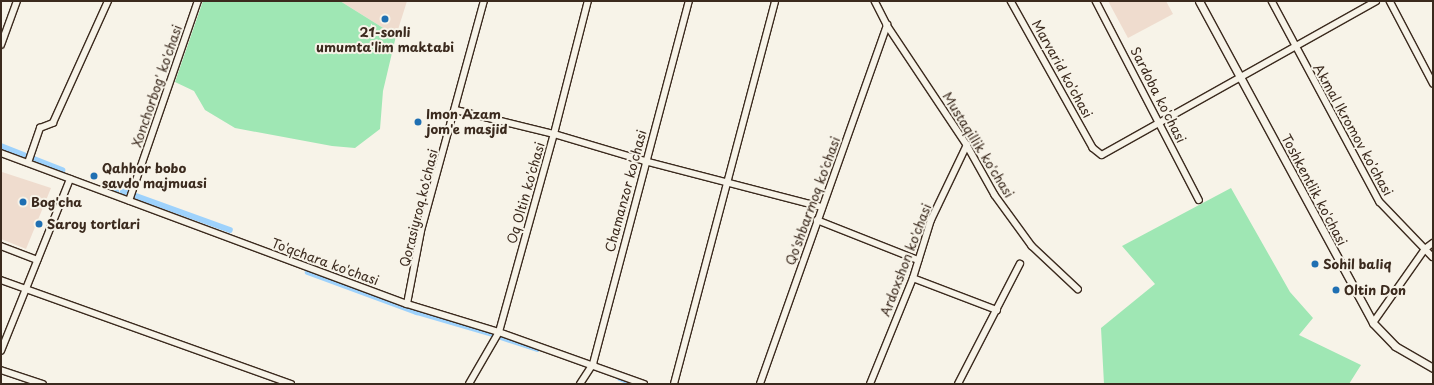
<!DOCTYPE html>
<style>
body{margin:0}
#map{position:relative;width:1434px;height:385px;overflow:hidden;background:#f7f3e8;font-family:"Playpen Sans",sans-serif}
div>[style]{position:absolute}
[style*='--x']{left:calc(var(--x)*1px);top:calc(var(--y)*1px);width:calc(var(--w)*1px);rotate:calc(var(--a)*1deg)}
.built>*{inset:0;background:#efdcce}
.green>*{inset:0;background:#9fe7b4}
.canal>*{height:5.5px;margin:-2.75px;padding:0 2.75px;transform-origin:2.75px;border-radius:2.75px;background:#9ed2fc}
.roads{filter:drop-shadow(1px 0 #3b2a1e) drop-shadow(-1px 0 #3b2a1e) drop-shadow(0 1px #3b2a1e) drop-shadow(0 -1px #3b2a1e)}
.minor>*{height:5.5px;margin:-2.75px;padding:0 2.75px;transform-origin:2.75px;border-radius:2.75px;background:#f7f3e8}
.major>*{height:7px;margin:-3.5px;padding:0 3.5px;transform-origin:3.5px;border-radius:3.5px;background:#f7f3e8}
.dots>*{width:11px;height:11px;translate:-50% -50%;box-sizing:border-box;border:2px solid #f7f3e8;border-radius:50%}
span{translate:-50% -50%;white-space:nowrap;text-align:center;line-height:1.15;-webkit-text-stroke:4px #f7f3e8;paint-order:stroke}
.poi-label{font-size:13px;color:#3b2a1e;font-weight:700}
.left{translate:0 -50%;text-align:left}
.street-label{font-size:13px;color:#3b2a1e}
.frame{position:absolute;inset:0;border:2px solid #3b2a1e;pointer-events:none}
</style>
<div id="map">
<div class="built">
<div style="clip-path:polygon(340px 1px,407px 1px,396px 36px)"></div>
<div style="clip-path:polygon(1108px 1px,1166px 1px,1173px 14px,1128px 38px)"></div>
<div style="clip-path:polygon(2px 172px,51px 188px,26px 249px,1px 239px)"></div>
</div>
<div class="green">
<div style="clip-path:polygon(203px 1px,340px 1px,396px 36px,383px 91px,380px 129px,355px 148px,332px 146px,235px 128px,205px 110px,194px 91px,175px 82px)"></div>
<div style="clip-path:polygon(1231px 188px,1290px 292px,1313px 318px,1299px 335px,1361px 365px,1349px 384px,1104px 384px,1101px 328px,1155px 284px,1122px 246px)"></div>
</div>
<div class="canal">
<div style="--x:1;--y:146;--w:66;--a:21.5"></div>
<div style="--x:117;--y:189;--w:120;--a:19.9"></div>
<div style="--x:308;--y:272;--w:116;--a:20.2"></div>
<div style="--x:417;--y:312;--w:79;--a:16.1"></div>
<div style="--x:501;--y:337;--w:38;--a:18"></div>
<div style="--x:620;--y:378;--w:16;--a:22"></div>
</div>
<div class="roads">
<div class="minor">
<div style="--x:875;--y:1;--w:27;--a:63"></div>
<div style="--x:887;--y:25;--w:144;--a:56.3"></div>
<div style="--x:967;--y:145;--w:57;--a:60.8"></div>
<div style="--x:995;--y:195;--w:63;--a:54"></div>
<div style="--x:1032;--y:246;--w:63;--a:43.1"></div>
<div style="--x:1011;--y:1;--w:168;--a:60.8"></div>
<div style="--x:1093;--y:148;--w:11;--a:38"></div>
<div style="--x:1102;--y:155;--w:314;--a:-29.3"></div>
<div style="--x:1096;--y:1;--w:224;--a:62.6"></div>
<div style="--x:1272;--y:1;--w:228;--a:61.8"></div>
<div style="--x:1380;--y:202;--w:76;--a:46.1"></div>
<div style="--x:1390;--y:1;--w:93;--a:62.3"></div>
<div style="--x:1;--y:45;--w:47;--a:-70"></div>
<div style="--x:456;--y:110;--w:101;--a:13.8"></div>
<div style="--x:554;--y:134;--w:95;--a:16.5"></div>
<div style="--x:645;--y:161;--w:183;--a:14.6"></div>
<div style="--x:1;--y:153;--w:433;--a:20.4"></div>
<div style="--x:407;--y:304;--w:96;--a:16.9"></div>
<div style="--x:499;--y:332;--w:154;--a:19.7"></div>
<div style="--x:28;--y:163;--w:37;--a:-71"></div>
<div style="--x:40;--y:128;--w:14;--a:-21"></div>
<div style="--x:53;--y:123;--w:134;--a:-65.7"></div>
<div style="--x:129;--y:201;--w:212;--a:-71"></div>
<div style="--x:817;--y:220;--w:109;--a:21.6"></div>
<div style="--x:1;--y:246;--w:39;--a:21"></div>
<div style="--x:913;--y:278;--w:90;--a:20.9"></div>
<div style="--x:1;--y:280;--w:308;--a:19.7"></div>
<div style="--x:407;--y:304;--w:74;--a:-79.1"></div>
<div style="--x:421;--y:231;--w:238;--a:-74.7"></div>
<div style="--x:1373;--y:323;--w:90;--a:-54.9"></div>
<div style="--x:1425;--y:249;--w:10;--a:-37"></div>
<div style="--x:1;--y:351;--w:185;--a:-68.1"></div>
<div style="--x:1;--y:370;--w:44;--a:18.4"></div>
<div style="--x:469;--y:384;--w:60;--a:-60"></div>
<div style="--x:499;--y:332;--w:205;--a:-74.5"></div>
<div style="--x:554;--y:134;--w:137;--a:-75.7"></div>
<div style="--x:580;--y:384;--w:24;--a:-57"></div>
<div style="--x:593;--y:364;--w:375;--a:-75.2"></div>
<div style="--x:674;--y:384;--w:396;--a:-75.2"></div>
<div style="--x:760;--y:384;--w:381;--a:-70.5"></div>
<div style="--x:870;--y:384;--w:114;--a:-67.9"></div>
<div style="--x:913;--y:278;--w:61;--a:-72.8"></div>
<div style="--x:931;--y:220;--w:83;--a:-64.4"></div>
<div style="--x:958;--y:384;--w:135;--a:-62.7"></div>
</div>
<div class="major">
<div style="--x:1199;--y:1;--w:366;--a:61.6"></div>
<div style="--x:1373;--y:323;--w:32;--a:46"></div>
<div style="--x:1395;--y:346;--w:44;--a:30.1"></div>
</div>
</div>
<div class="dots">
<div style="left:385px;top:19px;background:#1f6fb2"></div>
<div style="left:418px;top:122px;background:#1f6fb2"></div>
<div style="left:94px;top:176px;background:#1f6fb2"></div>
<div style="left:23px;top:202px;background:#1f6fb2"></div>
<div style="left:39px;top:224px;background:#1f6fb2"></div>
<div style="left:1315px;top:264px;background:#1f6fb2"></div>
<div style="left:1336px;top:290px;background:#1f6fb2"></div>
</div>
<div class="poi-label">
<span style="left:385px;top:40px">21-sonli<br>umumta'lim maktabi</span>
<span class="left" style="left:426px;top:122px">Imon Azam<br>jom'e masjid</span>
<span class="left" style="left:102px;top:176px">Qahhor bobo<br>savdo majmuasi</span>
<span class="left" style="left:31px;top:202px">Bog'cha</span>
<span class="left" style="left:47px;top:224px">Saroy tortlari</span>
<span class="left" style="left:1323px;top:264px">Sohil baliq</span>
<span class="left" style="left:1344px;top:290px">Oltin Don</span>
</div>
<div class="street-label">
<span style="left:1062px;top:69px;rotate:61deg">Marvarid ko'chasi</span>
<span style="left:157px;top:86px;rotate:-71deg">Xonchorbog' ko'chasi</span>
<span style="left:1158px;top:95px;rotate:63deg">Sardoba ko'chasi</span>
<span style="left:1353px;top:130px;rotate:61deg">Akmal Ikromov ko'chasi</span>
<span style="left:978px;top:145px;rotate:58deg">Mustaqillik ko'chasi</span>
<span style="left:1314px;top:190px;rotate:62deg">Toshkentlik ko'chasi</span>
<span style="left:626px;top:191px;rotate:-75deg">Chamanzor ko'chasi</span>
<span style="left:526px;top:193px;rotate:-74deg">Oq Oltin ko'chasi</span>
<span style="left:813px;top:201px;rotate:-70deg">Qo'shbarmoq ko'chasi</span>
<span style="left:419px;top:208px;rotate:-76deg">Qorasiyroq ko'chasi</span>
<span style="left:906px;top:260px;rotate:-69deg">Ardoxshon ko'chasi</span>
<span style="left:325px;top:262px;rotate:20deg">To'qchara ko'chasi</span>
</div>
<div class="frame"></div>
</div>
